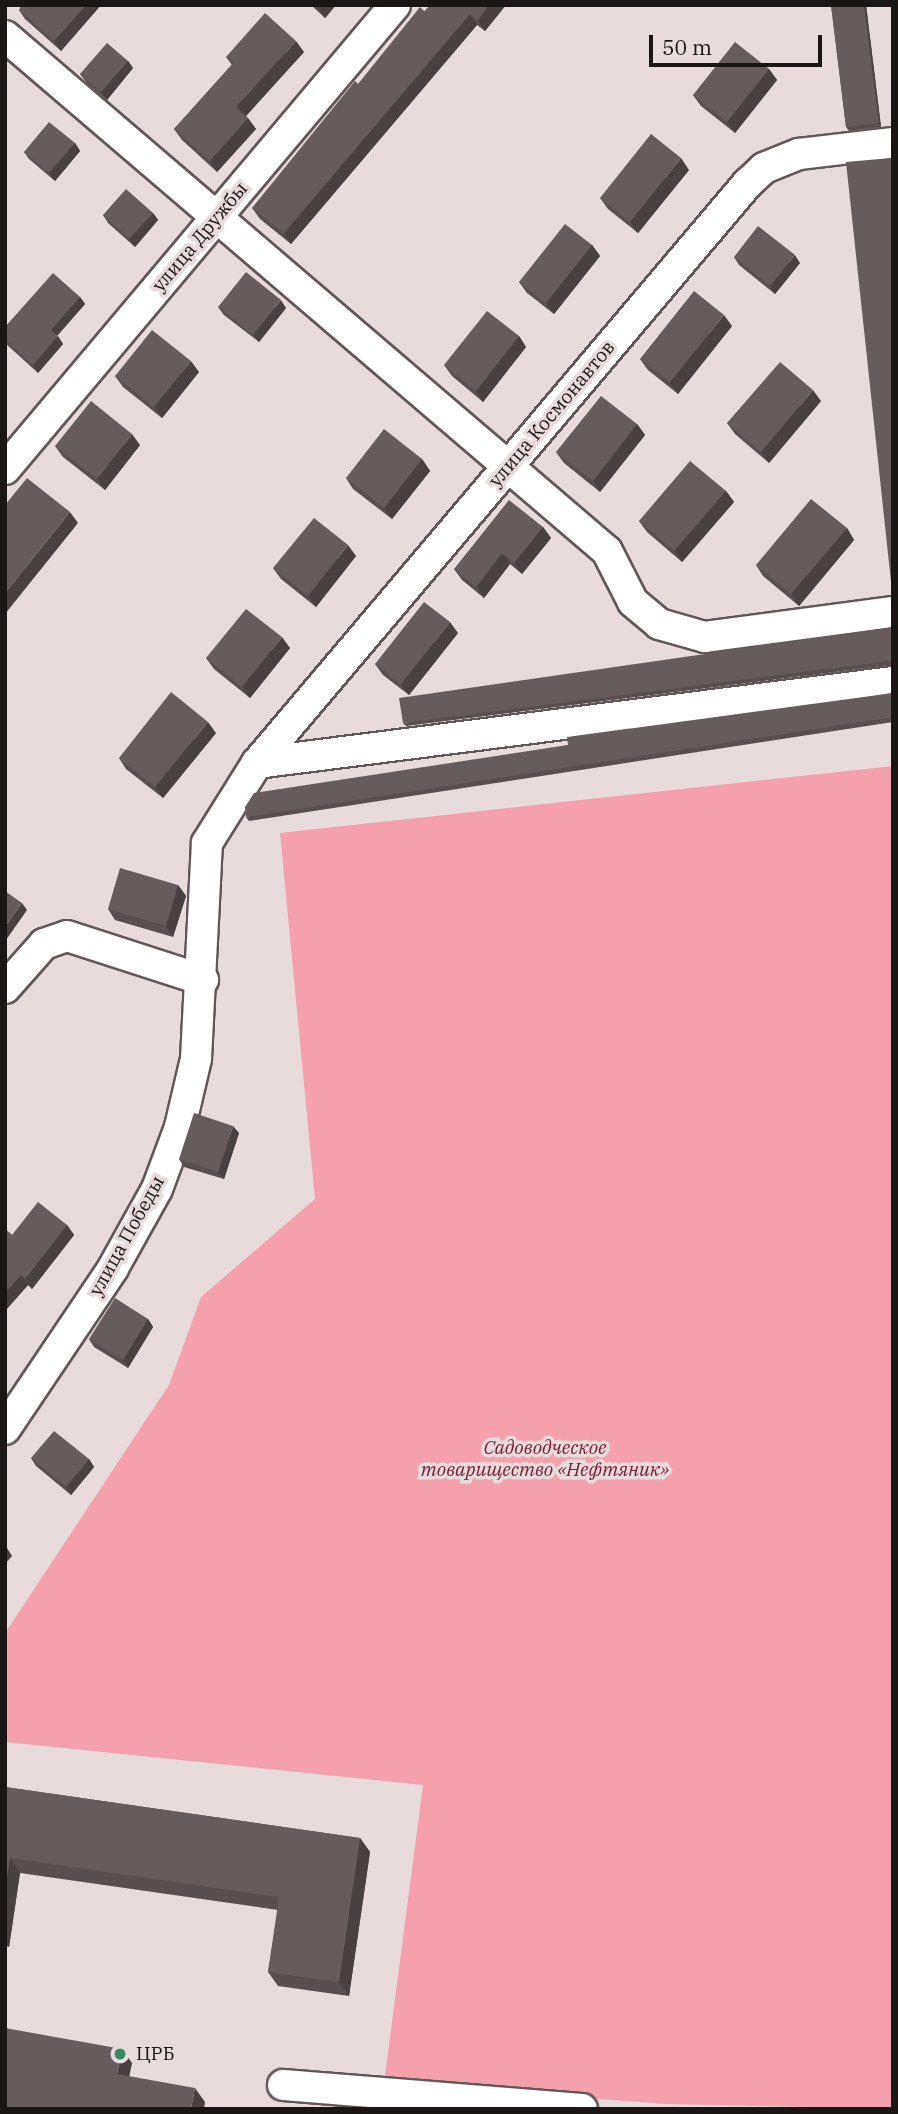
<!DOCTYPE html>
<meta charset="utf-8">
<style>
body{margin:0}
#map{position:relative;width:898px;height:2114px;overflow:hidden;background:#e7dbdc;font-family:"IBM Plex Serif",serif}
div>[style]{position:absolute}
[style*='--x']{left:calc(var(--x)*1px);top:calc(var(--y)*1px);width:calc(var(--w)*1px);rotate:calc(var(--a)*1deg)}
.green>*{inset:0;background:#f4a1ad}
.roads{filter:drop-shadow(2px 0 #625758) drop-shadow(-2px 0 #625758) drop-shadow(0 2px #625758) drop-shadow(0 -2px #625758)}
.minor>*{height:30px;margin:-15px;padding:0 15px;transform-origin:15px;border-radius:15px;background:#fff}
.wall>*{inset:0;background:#594f50}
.shaded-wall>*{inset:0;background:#484041}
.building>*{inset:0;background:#675c5d}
.dots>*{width:19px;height:19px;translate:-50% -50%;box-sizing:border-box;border:4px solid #e7dbdc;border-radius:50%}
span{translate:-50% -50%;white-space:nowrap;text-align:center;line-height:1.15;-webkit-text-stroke:7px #e7dbdc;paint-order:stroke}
.street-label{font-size:19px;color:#1a1616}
.park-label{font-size:19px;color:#811d38;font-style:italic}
.poi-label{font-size:19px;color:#1a1616}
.left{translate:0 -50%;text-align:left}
.frame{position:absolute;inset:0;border:7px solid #1a1616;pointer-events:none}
.scale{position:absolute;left:649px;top:35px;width:173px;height:32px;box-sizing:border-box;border:4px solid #1a1616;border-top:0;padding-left:9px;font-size:21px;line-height:24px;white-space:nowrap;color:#1a1616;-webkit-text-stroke:5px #e7dbdc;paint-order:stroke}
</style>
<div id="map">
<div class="green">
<div style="clip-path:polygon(893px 766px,893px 2109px,666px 2104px,384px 2083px,423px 1785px,5px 1742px,5px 1633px,169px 1385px,201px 1297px,315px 1199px,280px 833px)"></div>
</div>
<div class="roads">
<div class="minor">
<div style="--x:5;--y:36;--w:792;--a:40.55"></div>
<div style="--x:607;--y:551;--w:57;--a:63"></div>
<div style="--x:633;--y:602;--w:34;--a:40"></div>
<div style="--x:659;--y:624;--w:48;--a:15.8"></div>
<div style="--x:705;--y:637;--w:190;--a:-7.6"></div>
<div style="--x:5;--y:469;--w:606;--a:-49.95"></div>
<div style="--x:257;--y:763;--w:759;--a:-49.76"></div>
<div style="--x:747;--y:184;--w:23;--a:-43"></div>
<div style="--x:764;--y:168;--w:38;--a:-22"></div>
<div style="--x:799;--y:154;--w:95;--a:-6.7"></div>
<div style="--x:5;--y:988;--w:59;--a:-48.4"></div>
<div style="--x:44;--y:944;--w:24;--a:-19"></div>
<div style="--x:67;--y:936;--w:143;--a:17.9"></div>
<div style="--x:5;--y:1429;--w:194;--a:-56.1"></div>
<div style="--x:113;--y:1268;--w:90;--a:-60.9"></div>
<div style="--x:157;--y:1189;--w:66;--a:-69.6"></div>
<div style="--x:180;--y:1127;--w:70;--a:-76.8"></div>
<div style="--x:196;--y:1059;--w:216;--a:-87.1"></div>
<div style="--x:207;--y:843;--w:94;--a:-58"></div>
<div style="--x:257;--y:763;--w:641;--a:-7.26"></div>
<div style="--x:283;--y:2085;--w:300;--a:4.6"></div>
</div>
</div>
<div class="wall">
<div style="clip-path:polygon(22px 5px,101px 5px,61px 51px,25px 19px,19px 10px)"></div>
<div style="clip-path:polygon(311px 5px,336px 5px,325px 18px)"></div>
<div style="clip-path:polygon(430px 5px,506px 5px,485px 31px,477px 25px,291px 244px,260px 219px,252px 208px)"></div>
<div style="clip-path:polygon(831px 5px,866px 5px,881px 127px,849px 131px,846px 127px)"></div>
<div style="clip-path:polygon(304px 52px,246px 116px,256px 129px,217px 172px,182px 140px,174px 129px,232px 65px,226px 57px)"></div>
<div style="clip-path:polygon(128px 61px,133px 68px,107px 100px,86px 82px,80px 74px)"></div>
<div style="clip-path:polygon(769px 69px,777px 80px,735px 133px,701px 106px,693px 95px)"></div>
<div style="clip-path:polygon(75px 143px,80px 151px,55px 181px,29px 159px,24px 152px)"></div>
<div style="clip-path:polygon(689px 170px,638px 233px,608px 209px,600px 198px)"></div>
<div style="clip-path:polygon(153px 213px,158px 220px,135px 247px,108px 223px,103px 215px)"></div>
<div style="clip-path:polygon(592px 245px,600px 256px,554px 314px,527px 293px,519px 282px)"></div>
<div style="clip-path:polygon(734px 257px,800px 263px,775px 294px,739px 265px)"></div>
<div style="clip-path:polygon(80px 297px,85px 304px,57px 336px,63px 344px,38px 373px,5px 343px,5px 327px)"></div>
<div style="clip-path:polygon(218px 307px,286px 308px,259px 342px,224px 315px)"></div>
<div style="clip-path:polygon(732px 326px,678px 394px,648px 370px,640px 359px)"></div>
<div style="clip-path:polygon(519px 336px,526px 347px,483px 402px,452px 376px,444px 365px)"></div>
<div style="clip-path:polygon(199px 372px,162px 418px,123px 387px,115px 376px)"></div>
<div style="clip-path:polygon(821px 401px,769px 463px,735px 434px,727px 423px)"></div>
<div style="clip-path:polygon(637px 424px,645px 435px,600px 492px,564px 463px,556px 452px)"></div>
<div style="clip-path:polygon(140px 445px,105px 490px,63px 457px,55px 446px)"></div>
<div style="clip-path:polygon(422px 459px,430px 471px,392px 519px,353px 489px,346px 478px)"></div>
<div style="clip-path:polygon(726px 491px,734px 502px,682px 562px,647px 532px,639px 521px)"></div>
<div style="clip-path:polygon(543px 527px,551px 538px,522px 574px,510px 564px,484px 598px,462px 580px,454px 569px)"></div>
<div style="clip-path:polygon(847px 528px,854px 540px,799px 606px,763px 576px,756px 565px)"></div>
<div style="clip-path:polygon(356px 556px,316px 607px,281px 579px,273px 568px)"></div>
<div style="clip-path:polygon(893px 627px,893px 666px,891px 665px,406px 726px,403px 723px)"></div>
<div style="clip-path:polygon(458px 633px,409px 695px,383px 675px,375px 664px)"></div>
<div style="clip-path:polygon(290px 648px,250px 698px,214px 669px,206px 658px)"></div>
<div style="clip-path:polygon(893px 693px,893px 722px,249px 821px,246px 817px,568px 745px)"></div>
<div style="clip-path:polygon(216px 733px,163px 798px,126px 769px,119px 758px)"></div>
<div style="clip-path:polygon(178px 885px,186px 896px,173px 937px,115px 920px,108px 909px)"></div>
<div style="clip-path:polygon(239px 1133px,224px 1179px,184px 1167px,179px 1159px)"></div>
<div style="clip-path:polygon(67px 1225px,74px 1235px,32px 1289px,28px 1285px,5px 1311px,5px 1229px,12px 1235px)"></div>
<div style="clip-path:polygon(148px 1319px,153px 1327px,128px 1368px,94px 1347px,89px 1339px)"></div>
<div style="clip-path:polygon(31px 1458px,89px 1459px,94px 1467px,71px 1495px,36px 1466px)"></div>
<div style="clip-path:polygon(5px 1787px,360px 1838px,370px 1852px,349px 1996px,278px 1986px,268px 1972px,278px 1910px,20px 1873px,9px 1947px,5px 1946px)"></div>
</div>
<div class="shaded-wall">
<div style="clip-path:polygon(86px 5px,101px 5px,61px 51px,54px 41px)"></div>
<div style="clip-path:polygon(320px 5px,336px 5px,325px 18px,318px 8px)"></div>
<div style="clip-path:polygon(489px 5px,506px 5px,485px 31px,478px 20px)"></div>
<div style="clip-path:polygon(864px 5px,866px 5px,881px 127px,879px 123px)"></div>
<div style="clip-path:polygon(470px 14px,477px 25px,291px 244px,284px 233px)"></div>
<div style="clip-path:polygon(296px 41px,304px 52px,244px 118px,236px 107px)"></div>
<div style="clip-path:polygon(128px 61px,133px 68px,107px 100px,101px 92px)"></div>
<div style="clip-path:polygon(769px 69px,777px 80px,735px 133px,727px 122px)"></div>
<div style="clip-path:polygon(248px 118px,256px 129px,217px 172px,210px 161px)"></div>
<div style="clip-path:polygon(75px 143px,80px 151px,55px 181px,49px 173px)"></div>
<div style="clip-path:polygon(681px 158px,689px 170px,638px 233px,630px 222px)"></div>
<div style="clip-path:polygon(153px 213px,158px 220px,135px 247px,129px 239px)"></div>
<div style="clip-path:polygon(592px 245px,600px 256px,554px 314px,546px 303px)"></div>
<div style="clip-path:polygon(795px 255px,800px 263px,775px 294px,770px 286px)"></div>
<div style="clip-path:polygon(80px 297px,85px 304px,56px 337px,51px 330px)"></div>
<div style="clip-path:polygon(281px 300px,286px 308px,259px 342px,253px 335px)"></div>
<div style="clip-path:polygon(724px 315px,732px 326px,678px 394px,670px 382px)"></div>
<div style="clip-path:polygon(58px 336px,63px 344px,38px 373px,33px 365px)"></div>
<div style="clip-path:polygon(519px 336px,526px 347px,483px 402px,476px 391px)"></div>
<div style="clip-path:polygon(191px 361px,199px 372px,162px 418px,154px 407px)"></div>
<div style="clip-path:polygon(813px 390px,821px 401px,769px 463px,761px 452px)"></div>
<div style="clip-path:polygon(637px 424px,645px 435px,600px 492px,593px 481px)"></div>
<div style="clip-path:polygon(132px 434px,140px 445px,105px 490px,97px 479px)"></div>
<div style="clip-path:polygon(422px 459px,430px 471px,392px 519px,384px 508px)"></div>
<div style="clip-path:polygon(726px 491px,734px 502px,682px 562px,674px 551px)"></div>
<div style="clip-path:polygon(70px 512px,78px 523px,5px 614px,5px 593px)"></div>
<div style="clip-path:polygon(543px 527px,551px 538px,522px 574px,514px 563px)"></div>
<div style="clip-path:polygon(847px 528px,854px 540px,799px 606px,791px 594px)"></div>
<div style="clip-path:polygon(348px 545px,356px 556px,316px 607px,308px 596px)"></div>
<div style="clip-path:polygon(502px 553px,510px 564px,484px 598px,476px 587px)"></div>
<div style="clip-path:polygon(450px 622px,458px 633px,409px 695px,401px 684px)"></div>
<div style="clip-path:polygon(282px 637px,290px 648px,250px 698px,242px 687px)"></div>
<div style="clip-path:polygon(208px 722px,216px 733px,163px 798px,155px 787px)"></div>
<div style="clip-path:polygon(178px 885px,186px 896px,173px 937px,166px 926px)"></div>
<div style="clip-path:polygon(22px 903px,27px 910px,6px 940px,5px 938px,5px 927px)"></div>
<div style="clip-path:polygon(233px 1126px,239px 1133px,224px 1179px,218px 1172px)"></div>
<div style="clip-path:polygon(67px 1225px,74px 1235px,32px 1289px,25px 1279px)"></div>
<div style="clip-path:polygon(21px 1275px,28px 1285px,5px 1311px,5px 1293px)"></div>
<div style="clip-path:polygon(148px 1319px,153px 1327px,128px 1368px,123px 1360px)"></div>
<div style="clip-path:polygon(89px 1459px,94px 1467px,71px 1495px,66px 1487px)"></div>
<div style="clip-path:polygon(7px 1548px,12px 1556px,5px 1564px,5px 1550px)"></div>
<div style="clip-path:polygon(360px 1838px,370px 1852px,349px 1996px,339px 1982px)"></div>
<div style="clip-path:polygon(10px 1858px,20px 1873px,9px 1947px,5px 1941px,5px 1891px)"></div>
<div style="clip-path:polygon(122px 2049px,132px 2063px,127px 2088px,117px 2074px)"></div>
<div style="clip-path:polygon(195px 2088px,205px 2102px,204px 2109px,191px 2109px)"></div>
</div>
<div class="building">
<div style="clip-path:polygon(22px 5px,86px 5px,54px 41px,19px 10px)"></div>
<div style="clip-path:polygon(430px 5px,489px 5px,478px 20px,470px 14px,284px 233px,252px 208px,355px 81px,358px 84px,420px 7px,425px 12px)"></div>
<div style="clip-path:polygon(831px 5px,864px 5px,879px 123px,846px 127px)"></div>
<div style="clip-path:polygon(265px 13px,296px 41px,236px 107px,248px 118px,210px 161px,174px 129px,233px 63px,226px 57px)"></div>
<div style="clip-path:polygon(735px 42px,769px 69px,727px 122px,693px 95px)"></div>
<div style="clip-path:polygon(107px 43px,128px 61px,101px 92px,80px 74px)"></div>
<div style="clip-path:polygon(49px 122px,75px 143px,49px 173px,24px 152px)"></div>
<div style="clip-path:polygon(651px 134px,681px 158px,630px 222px,600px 198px)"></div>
<div style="clip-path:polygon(891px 158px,893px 172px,893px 592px,892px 591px,846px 162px)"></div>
<div style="clip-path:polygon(126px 189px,153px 213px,129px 239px,103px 215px)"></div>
<div style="clip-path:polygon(565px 224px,592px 245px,546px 303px,519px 282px)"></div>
<div style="clip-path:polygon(758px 226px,795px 255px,770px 286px,734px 257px)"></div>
<div style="clip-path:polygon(246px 272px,281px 300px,253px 335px,218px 307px)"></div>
<div style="clip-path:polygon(53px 273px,80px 297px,51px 330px,58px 336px,33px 365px,5px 340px,5px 327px)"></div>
<div style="clip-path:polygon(694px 291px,724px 315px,670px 382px,640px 359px)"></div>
<div style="clip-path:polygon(487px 311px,519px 336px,476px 391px,444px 365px)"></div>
<div style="clip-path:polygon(152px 330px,191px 361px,154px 407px,115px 376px)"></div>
<div style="clip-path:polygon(780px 362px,813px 390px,761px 452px,727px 423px)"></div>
<div style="clip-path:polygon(601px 396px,637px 424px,593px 481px,556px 452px)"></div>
<div style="clip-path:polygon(91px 401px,132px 434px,97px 479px,55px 446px)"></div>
<div style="clip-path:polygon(384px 429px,422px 459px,384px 508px,346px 478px)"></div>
<div style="clip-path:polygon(690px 461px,726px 491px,674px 551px,639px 521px)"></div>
<div style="clip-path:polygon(27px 478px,70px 512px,5px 593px,5px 505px)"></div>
<div style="clip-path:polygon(811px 499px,847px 528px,791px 594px,756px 565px)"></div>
<div style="clip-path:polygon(509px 500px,543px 527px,514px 563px,502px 553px,476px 587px,454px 569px)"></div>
<div style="clip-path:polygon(314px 518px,348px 545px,308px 596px,273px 568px)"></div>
<div style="clip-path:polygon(424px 602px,450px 622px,401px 684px,375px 664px)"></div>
<div style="clip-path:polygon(246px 609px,282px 637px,242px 687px,206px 658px)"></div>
<div style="clip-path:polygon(893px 627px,893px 663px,888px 661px,403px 723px,399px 698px)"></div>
<div style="clip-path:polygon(171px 692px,208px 722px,155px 787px,119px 758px)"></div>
<div style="clip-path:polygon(893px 693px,893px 717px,246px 817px,245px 807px,254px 793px,568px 745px,567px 737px)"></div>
<div style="clip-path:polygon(120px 868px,178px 885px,166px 926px,108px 909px)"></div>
<div style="clip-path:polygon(5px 891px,22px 903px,5px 927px)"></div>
<div style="clip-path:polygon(194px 1113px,233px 1126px,218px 1172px,179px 1159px)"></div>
<div style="clip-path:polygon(38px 1202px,67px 1225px,25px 1279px,21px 1275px,5px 1293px,5px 1229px,12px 1235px)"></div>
<div style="clip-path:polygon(115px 1298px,148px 1319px,123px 1360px,89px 1339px)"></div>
<div style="clip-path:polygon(54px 1431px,89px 1459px,66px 1487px,31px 1458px)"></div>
<div style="clip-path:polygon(5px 1787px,360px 1838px,339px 1982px,268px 1972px,279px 1897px,10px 1858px,5px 1891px)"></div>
<div style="clip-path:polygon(5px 2028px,122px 2049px,117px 2074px,195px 2088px,191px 2109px,13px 2109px,5px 2107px)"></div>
</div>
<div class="dots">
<div style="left:120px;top:2054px;background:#368a5c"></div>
</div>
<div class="street-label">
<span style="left:200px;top:237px;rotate:-50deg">улица Дружбы</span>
<span style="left:552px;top:414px;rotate:-50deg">улица Космонавтов</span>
<span style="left:127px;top:1236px;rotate:-61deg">улица Победы</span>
</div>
<div class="park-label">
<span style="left:545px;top:1459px">Садоводческое<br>товарищество «Нефтяник»</span>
</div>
<div class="poi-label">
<span class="left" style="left:136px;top:2054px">ЦРБ</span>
</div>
<div class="frame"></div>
<div class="scale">50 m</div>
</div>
